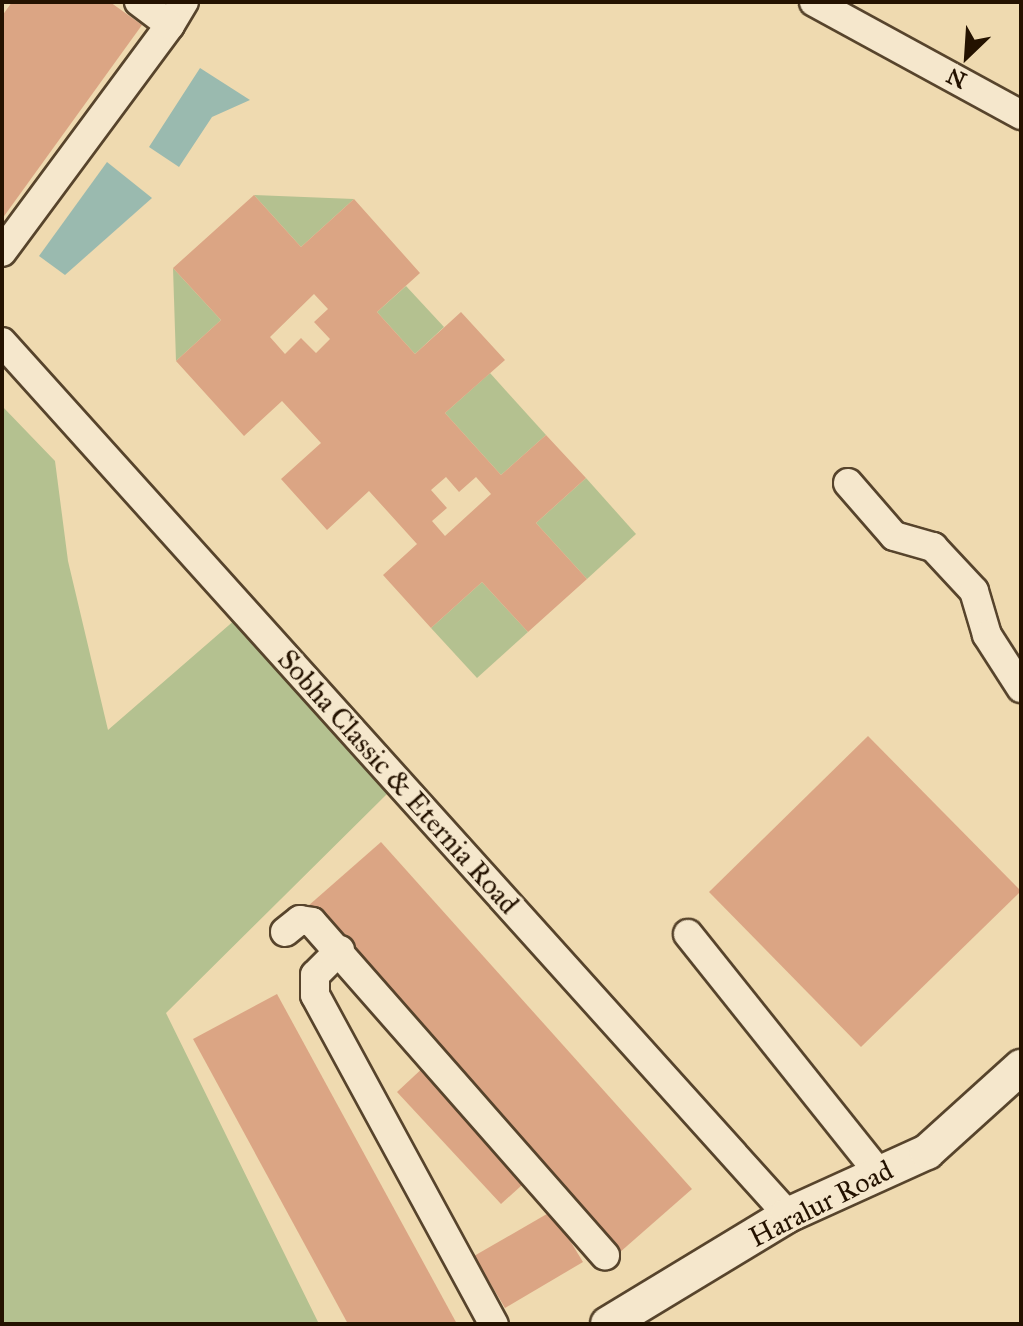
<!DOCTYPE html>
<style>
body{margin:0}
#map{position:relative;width:1023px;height:1326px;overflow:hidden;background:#efdab0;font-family:"IM FELL Great Primer",serif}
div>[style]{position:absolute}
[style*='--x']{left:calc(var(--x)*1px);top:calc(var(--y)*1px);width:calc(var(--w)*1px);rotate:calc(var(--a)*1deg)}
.green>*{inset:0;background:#b4c190}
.water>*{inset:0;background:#9abaaf}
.building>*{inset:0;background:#dba584}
.roads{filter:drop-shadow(2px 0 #57442c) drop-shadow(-2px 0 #57442c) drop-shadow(0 2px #57442c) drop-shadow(0 -2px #57442c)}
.minor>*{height:28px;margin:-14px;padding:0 14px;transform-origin:14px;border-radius:14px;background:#f5e7cc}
.tertiary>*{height:34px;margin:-17px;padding:0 17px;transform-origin:17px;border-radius:17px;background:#f5e7cc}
span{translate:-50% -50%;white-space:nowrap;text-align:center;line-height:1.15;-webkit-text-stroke:6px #f5e7cc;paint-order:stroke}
.street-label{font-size:28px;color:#241200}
.frame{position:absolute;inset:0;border:4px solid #241200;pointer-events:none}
.north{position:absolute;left:927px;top:16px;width:80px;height:80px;-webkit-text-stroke:6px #f5e7cc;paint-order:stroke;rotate:205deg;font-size:22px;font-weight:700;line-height:32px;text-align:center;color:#241200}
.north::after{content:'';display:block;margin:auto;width:28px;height:36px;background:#241200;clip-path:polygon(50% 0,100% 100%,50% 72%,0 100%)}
</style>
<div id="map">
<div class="green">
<div style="clip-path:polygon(254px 195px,354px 199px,301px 247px)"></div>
<div style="clip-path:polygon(173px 268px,221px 320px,176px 361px)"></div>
<div style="clip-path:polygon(406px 286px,444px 327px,415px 354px,377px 312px)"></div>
<div style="clip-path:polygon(490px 373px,546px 435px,501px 475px,445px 413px)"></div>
<div style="clip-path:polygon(2px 406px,55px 461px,68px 561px,108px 730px,236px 619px,387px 794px,166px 1013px,319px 1324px,2px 1324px)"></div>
<div style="clip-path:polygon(586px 478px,636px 534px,587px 579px,536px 523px)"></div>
<div style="clip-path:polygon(482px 582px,528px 632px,477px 678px,431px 628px)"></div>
</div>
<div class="water">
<div style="clip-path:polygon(200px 68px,250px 100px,212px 117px,179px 167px,149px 147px)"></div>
<div style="clip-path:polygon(107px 162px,152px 198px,65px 275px,39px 256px)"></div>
</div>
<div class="building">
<div style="clip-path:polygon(12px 2px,110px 2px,142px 25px,2px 219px,2px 16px)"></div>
<div style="clip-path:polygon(evenodd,254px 195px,301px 247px,354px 199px,420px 273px,377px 312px,415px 354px,461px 312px,505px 360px,445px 413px,501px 475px,546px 435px,586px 478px,536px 523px,587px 579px,528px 632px,482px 582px,431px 628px,383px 575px,417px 544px,369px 491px,327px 530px,281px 479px,321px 443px,282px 401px,244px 436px,176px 361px,221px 320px,173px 268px,254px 195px,314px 294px,328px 309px,314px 322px,330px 339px,316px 353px,301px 338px,285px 354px,270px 337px,314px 294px,254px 195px,446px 477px,459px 492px,476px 477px,491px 494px,445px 536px,432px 521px,447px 508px,431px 490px,446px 477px)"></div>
<div style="clip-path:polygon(868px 736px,1021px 891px,861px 1047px,709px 892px)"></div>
<div style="clip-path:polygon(381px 842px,692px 1189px,619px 1253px,308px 906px)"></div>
<div style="clip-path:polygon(277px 994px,457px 1324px,348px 1324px,193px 1039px)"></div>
<div style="clip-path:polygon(427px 1064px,532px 1176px,501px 1204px,397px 1092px)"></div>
<div style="clip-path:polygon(552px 1211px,583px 1262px,505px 1308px,474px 1256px)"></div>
</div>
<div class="roads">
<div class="minor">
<div style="--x:814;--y:2;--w:236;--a:28.6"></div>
<div style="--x:170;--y:25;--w:27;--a:-59"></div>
<div style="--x:2;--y:252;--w:282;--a:-53.5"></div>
<div style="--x:170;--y:25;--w:39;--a:-143"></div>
<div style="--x:2;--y:342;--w:1175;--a:48"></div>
<div style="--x:848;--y:483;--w:70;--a:49"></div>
<div style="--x:894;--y:536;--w:41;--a:15.8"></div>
<div style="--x:933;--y:547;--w:60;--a:47"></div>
<div style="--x:974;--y:591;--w:46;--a:73.5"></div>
<div style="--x:987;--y:635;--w:63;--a:57.3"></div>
<div style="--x:285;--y:932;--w:19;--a:-39"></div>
<div style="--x:300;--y:920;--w:12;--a:9"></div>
<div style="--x:312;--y:922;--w:444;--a:48.7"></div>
<div style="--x:688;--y:934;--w:306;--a:51.4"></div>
<div style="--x:340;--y:950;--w:35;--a:135"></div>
<div style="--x:315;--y:975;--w:20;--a:90"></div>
<div style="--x:315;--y:995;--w:375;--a:61.5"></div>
</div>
<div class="tertiary">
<div style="--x:608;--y:1324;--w:210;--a:-31.2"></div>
<div style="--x:788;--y:1215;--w:153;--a:-24.4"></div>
<div style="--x:927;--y:1152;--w:127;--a:-42.1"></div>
</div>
</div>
<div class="street-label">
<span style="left:398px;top:782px;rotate:48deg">Sobha Classic &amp; Eternia Road</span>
<span style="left:821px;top:1204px;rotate:-27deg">Haralur Road</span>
</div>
<div class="frame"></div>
<div class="north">N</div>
</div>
